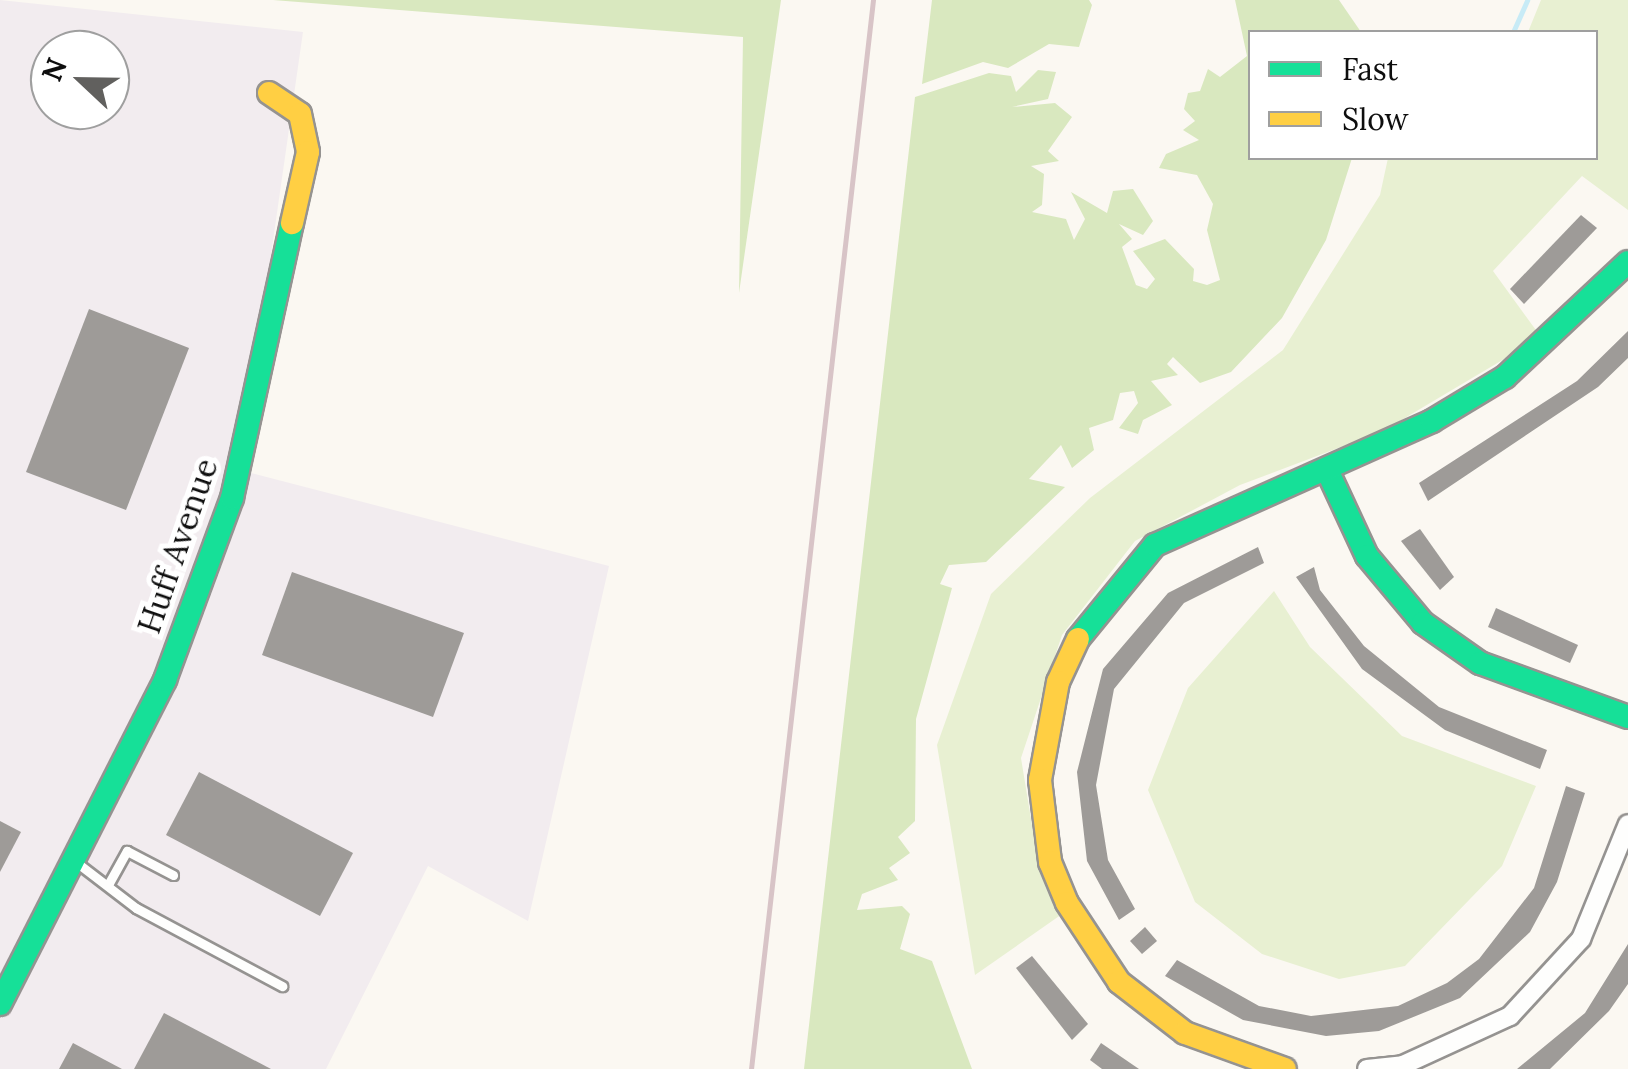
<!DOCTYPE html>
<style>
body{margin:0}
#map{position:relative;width:1628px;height:1069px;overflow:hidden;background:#fbf8f2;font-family:Lora,serif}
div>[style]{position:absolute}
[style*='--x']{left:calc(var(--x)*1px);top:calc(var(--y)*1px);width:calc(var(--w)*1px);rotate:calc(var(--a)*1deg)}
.industrial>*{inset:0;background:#f2ecef}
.green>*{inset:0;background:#e8f0d2}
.forest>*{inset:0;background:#d9e8bf}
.stream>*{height:5px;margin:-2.5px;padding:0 2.5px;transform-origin:2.5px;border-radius:2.5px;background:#c8ebf6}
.building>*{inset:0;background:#9e9b98}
.roads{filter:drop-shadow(2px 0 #959391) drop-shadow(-2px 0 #959391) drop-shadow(0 2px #959391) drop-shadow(0 -2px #959391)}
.lane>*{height:9px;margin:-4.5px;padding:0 4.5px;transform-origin:4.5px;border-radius:4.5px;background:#fefefd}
.street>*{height:18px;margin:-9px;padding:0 9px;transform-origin:9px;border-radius:9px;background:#fefefd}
.fast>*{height:22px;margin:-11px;padding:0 11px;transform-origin:11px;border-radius:11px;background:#16e098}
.slow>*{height:22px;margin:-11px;padding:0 11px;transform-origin:11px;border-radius:11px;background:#ffcf43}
.rail>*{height:5px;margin:-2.5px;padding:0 2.5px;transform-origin:2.5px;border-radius:2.5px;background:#d8c4c7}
span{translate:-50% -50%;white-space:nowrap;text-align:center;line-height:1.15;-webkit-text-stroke:10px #fff;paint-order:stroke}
.street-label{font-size:32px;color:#0e0e0e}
.legend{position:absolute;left:1248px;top:30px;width:350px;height:130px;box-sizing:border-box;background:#fff;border:2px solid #9f9f9f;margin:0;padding:12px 18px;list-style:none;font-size:30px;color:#0e0e0e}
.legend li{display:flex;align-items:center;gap:20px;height:50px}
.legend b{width:50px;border:2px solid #9f9f9f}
.north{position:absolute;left:30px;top:30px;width:100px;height:100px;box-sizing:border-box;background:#fff;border:2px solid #9f9f9f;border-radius:50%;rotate:292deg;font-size:28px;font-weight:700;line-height:40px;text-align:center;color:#0e0e0e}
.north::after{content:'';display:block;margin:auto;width:35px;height:45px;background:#61605e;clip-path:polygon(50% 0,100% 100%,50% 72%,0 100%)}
</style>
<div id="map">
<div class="industrial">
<div style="clip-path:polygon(evenodd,0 0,303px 32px,240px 470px,609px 566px,528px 921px,428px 866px,326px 1069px,0 1069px,0 0,50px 50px,110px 50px,110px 110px,50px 110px,50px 50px)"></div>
</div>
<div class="green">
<div style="clip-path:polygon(1541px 0,1628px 0,1628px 210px,1582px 176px,1493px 271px,1541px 337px,1383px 431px,1240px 485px,1135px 541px,1062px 635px,1021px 758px,1039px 868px,1065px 912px,975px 975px,937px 745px,991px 594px,1090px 498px,1283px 350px,1380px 195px,1388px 158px,1596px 158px,1596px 32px,1528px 32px)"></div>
<div style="clip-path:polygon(1274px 591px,1310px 647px,1402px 736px,1536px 786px,1502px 866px,1405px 966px,1339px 979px,1262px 954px,1195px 902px,1148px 790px,1188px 688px)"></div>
</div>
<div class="forest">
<div style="clip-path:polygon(273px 0,781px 0,739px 293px,743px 37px)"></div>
<div style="clip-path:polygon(932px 0,1089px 0,1092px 5px,1079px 47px,1049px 44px,1008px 68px,983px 62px,922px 84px)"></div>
<div style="clip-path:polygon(1235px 0,1339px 0,1361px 32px,1250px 32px,1250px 158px,1352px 158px,1326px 240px,1282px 318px,1231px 372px,1200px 383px,1173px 357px,1167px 364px,1178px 375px,1151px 381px,1172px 405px,1143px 420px,1138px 434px,1119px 428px,1138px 403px,1134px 391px,1120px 393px,1113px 420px,1089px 428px,1094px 450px,1072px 468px,1061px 445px,1029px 479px,1065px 487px,986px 562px,949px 565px,940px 584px,952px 588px,916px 719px,915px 821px,898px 837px,910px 853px,889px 868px,898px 880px,862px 894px,857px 910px,902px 906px,910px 914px,900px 949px,932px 961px,972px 1069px,804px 1069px,915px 97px,989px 73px,1011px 76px,1016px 92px,1038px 70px,1056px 72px,1048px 99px,1012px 107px,1055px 103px,1072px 117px,1048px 151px,1059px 161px,1031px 166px,1044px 174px,1042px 205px,1032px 212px,1066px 219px,1074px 240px,1085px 219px,1071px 192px,1107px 213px,1113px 191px,1133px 189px,1153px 221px,1143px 235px,1119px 224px,1132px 239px,1122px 247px,1136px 285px,1147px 289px,1155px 279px,1133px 251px,1165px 239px,1194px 269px,1193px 281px,1207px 285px,1220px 280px,1207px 230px,1213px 204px,1197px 175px,1159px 168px,1166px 154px,1199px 140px,1183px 130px,1195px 121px,1184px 109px,1188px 93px,1200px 91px,1208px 69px,1220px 77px,1247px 56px)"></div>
</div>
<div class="stream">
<div style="--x:1513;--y:32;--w:35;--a:-66"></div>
</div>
<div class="building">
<div style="clip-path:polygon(1581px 215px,1597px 228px,1524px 304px,1510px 289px)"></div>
<div style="clip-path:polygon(89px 309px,189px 348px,126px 510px,26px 472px)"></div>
<div style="clip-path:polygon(1628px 331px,1628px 358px,1598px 387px,1428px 501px,1419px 483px,1577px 381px)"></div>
<div style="clip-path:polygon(1420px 529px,1454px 577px,1440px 590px,1401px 541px)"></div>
<div style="clip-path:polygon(1258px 547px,1264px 563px,1184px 603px,1114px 689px,1096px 785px,1108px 860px,1135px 909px,1119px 920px,1087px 861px,1077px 772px,1103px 669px,1168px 593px)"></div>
<div style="clip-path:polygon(1314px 567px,1320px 590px,1364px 646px,1439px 707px,1547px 750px,1540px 769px,1445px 730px,1362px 669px,1296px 577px)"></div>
<div style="clip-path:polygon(292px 572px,464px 633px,433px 717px,262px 655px)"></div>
<div style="clip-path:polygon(1496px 608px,1578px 645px,1570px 663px,1488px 627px)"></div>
<div style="clip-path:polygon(199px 772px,353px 853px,320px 916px,166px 835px)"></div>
<div style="clip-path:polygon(1566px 786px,1585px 793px,1557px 882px,1530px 932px,1460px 998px,1379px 1031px,1326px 1036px,1243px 1020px,1165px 976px,1177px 960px,1259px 1006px,1311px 1016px,1398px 1006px,1447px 983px,1479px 959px,1534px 888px)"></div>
<div style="clip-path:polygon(0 821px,21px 832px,0 872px)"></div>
<div style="clip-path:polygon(1145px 927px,1157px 941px,1142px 954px,1130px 941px)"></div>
<div style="clip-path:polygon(1628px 944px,1628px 984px,1609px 1011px,1550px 1069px,1517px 1069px,1585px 1013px)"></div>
<div style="clip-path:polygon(1032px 956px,1088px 1024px,1072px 1040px,1016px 968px)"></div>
<div style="clip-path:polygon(164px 1013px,271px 1069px,134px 1069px)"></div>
<div style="clip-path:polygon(73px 1043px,122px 1069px,59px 1069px)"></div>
<div style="clip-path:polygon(1101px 1043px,1139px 1069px,1102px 1069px,1090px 1060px)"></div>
</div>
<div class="roads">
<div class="lane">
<div style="--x:76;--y:862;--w:76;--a:37.5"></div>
<div style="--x:136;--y:908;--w:166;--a:28.1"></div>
<div style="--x:109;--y:883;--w:37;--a:-61"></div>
<div style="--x:127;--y:851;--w:52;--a:27.6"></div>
</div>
<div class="street">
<div style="--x:1367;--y:1069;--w:36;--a:-6"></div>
<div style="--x:1403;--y:1065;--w:118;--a:-24.6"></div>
<div style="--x:1510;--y:1016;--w:105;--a:-47.3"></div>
<div style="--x:1581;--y:939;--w:124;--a:-67.8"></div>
</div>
<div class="fast">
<div style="--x:1327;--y:470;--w:95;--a:65.1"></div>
<div style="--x:1367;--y:556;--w:87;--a:50.1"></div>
<div style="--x:1423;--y:623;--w:70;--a:35.1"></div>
<div style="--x:1480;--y:663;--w:158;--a:20"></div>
<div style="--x:1078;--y:639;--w:122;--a:-50.7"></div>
<div style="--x:1155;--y:545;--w:303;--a:-24.1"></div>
<div style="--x:1432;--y:421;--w:85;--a:-31.1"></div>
<div style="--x:1505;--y:377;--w:168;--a:-43.1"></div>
<div style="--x:0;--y:1004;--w:364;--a:-63"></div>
<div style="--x:165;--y:680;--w:194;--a:-69.8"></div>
<div style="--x:232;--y:498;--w:281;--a:-77.7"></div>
</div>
<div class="slow">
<div style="--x:269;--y:93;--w:37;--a:34"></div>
<div style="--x:300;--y:114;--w:39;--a:78"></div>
<div style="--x:308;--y:152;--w:73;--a:102.7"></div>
<div style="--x:1078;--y:639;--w:47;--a:114.9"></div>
<div style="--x:1058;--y:682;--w:100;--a:100.4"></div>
<div style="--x:1040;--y:780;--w:83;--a:83"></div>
<div style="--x:1050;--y:862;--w:44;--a:67.5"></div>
<div style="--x:1067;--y:903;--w:95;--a:56.6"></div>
<div style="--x:1119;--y:982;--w:83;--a:37.7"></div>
<div style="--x:1185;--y:1033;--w:106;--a:19.8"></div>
</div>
</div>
<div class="rail">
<div style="--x:751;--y:1069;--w:1076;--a:-83.49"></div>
</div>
<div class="street-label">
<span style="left:178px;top:546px;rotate:-71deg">Huff Avenue</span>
</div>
<ul class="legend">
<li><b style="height:12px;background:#16e098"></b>Fast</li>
<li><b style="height:12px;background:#ffcf43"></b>Slow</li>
</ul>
<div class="north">N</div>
</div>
